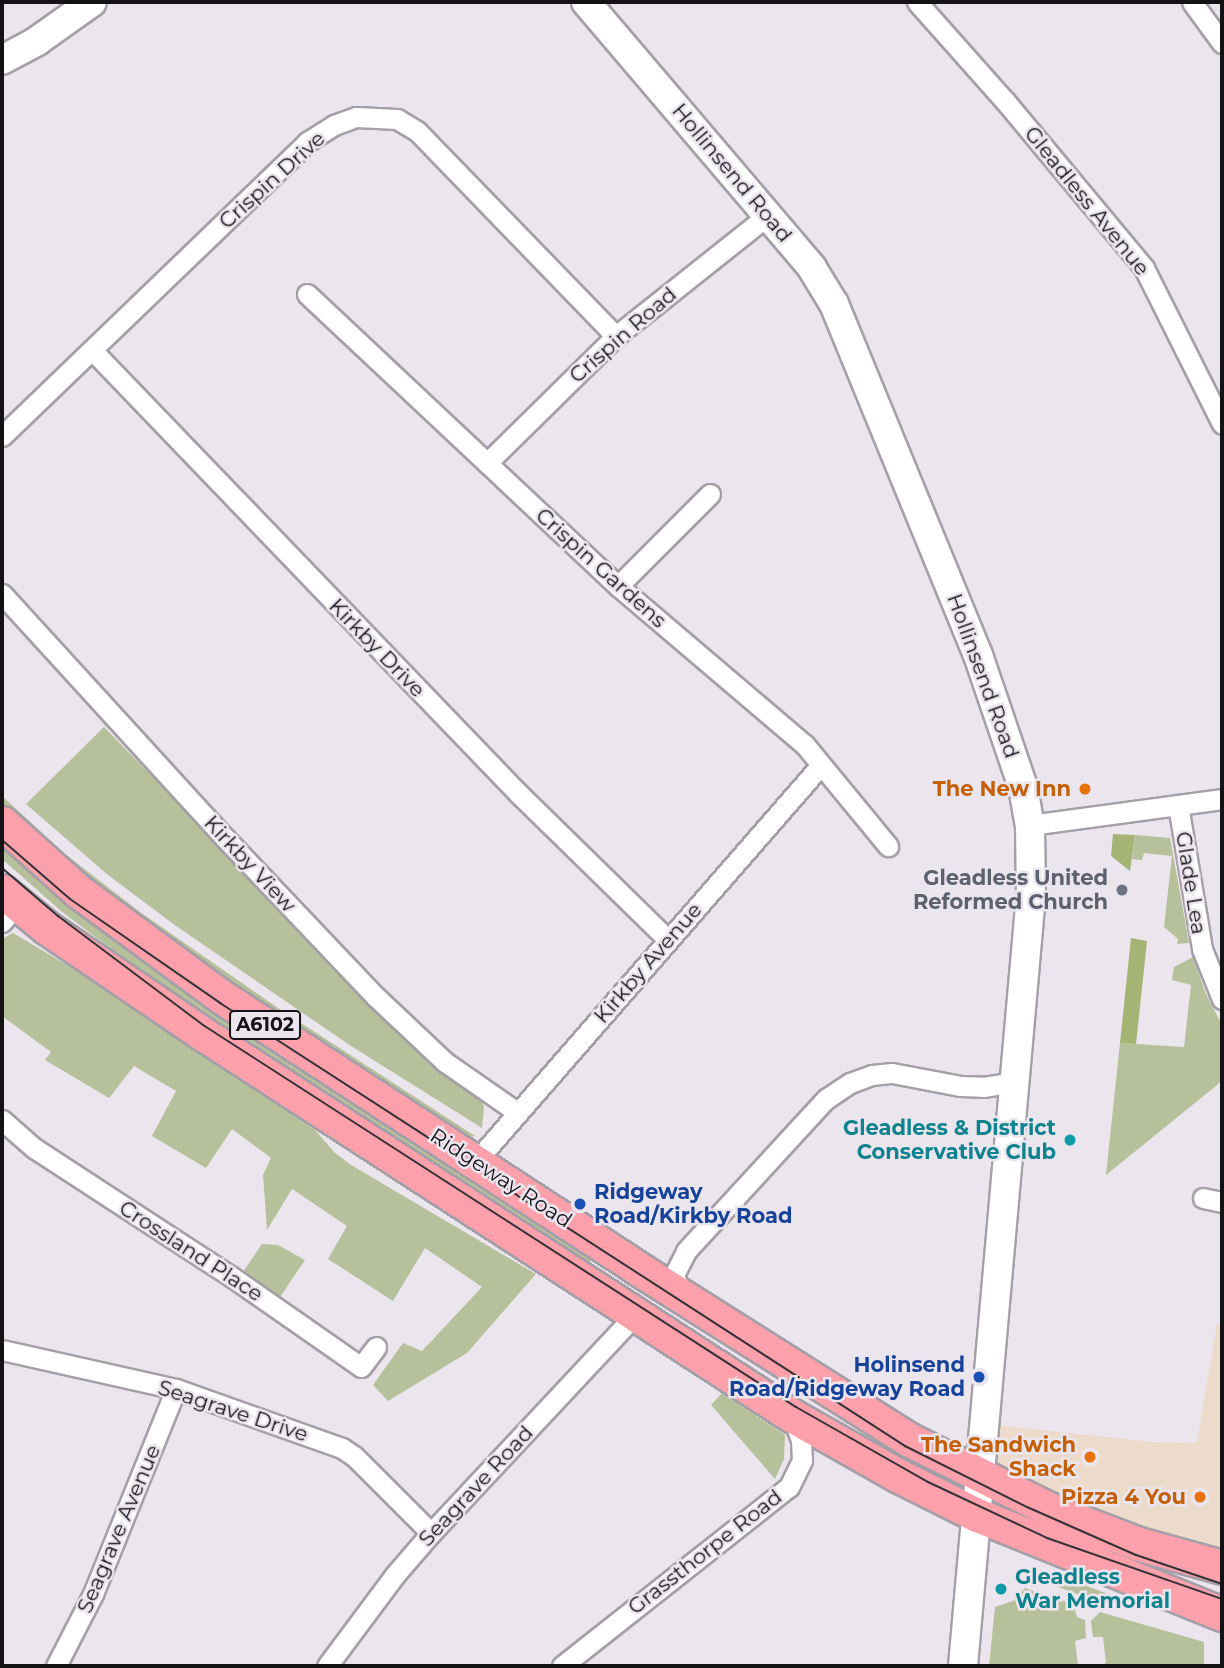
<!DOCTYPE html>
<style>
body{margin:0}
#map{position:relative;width:1224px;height:1668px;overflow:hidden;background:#ebe5ee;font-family:Montserrat,sans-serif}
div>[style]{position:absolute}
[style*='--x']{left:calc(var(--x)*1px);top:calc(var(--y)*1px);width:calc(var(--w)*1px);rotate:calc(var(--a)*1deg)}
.commercial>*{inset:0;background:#ecdaca}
.green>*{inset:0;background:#b6c09a}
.forest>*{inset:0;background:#a5b475}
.roads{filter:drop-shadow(2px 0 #a59fa7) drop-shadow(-2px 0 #a59fa7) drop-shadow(0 2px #a59fa7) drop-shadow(0 -2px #a59fa7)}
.minor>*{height:19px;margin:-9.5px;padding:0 9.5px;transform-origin:9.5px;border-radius:9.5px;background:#fff}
.secondary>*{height:28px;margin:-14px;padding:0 14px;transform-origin:14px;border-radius:14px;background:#fff}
.trunk>*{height:33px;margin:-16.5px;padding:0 16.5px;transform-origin:16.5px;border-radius:16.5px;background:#fca0ac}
.tram>*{height:2px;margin:-1px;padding:0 1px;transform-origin:1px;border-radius:1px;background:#343236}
.dots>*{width:19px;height:19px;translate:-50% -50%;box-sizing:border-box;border:4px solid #ebe5ee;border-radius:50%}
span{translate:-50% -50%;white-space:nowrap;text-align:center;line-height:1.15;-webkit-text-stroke:5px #ebe5ee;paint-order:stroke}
.shield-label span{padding:2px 5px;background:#ebe5ee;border:2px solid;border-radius:5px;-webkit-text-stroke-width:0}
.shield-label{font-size:19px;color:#141215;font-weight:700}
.street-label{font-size:21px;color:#141215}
.food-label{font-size:21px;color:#c56008;font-weight:700}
.right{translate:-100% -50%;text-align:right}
.worship-label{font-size:21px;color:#5b616d;font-weight:700}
.culture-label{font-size:21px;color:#0d838f;font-weight:700}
.left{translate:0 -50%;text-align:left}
.transit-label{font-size:21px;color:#164399;font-weight:700}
.frame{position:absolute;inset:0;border:4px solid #141215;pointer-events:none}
</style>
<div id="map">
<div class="commercial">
<div style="clip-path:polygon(1217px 1324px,1222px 1329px,1222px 1587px,1090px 1546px,979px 1496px,986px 1424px,1152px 1442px,1197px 1443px)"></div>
</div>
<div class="green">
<div style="clip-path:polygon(104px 727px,436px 1067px,480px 1096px,484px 1107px,482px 1128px,351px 1046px,176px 926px,108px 875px,26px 804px)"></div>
<div style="clip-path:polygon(2px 796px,65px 854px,140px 912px,278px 1008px,475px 1136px,465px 1138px,191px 961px,13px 818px,2px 805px)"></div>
<div style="clip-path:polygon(1135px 835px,1170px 838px,1189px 943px,1177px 944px,1178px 939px,1164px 927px,1172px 856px,1144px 853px,1142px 860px,1132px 859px)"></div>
<div style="clip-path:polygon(2px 846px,69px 904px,594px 1256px,588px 1265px,134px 966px,61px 911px,2px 859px)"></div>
<div style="clip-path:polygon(13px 933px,89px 978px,315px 1130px,334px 1152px,351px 1165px,536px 1274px,467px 1353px,388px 1401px,373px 1385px,403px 1343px,422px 1351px,482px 1287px,425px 1248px,393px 1301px,328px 1259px,347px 1226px,292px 1189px,267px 1230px,263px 1175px,271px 1158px,232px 1129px,206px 1168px,152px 1136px,176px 1091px,134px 1066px,109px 1098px,45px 1060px,51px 1052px,2px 1016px,2px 939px)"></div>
<div style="clip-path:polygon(1193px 957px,1205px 992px,1222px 1025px,1222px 1081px,1106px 1175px,1120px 1043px,1184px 1047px,1191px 985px,1172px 980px,1174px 967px)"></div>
<div style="clip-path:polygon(262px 1244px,278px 1245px,305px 1260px,280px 1297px,243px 1272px)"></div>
<div style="clip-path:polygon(722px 1393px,785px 1435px,784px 1459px,775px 1479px,711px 1405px)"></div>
<div style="clip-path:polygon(1042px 1570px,1128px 1601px,1126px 1604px,1116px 1608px,1061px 1588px,1045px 1580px)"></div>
<div style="clip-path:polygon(1025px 1588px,1073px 1604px,1077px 1617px,1085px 1620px,1086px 1638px,1075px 1641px,1078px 1666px,989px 1666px,995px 1607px,1013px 1601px)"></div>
<div style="clip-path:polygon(1100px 1612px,1204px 1642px,1204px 1666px,1097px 1666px,1106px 1663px,1103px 1637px,1093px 1637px,1091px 1621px)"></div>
</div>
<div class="forest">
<div style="clip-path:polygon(1113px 834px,1135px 835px,1130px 871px,1111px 856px)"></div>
<div style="clip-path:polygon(1131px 938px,1147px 941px,1136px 1044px,1120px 1043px)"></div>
</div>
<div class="roads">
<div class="minor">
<div style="--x:917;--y:2;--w:132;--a:48.4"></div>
<div style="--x:1005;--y:101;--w:217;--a:50.2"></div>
<div style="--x:1144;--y:268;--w:174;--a:63.4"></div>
<div style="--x:1192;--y:2;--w:51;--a:53.8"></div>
<div style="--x:307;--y:294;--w:427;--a:43.2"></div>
<div style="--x:618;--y:586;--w:245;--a:40.4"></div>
<div style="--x:805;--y:745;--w:131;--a:50.6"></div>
<div style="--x:92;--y:350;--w:615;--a:46.12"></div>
<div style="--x:518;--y:793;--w:210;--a:44.4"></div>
<div style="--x:2;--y:436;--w:424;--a:-43.9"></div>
<div style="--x:307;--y:142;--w:32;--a:-32"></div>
<div style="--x:334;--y:125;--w:23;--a:-20"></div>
<div style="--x:356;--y:117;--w:41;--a:2.8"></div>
<div style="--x:397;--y:119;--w:23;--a:31"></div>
<div style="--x:417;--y:131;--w:286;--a:45.9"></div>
<div style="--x:487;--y:463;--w:181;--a:-44.6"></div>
<div style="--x:616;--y:336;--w:194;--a:-38.5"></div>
<div style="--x:618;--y:586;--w:130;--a:-45"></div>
<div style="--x:2;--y:594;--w:331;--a:47.6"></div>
<div style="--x:225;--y:838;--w:218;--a:46.5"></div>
<div style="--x:375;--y:996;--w:96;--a:43.3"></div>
<div style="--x:445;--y:1062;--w:88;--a:34.8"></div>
<div style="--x:1178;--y:805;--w:146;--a:80.5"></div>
<div style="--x:1202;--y:949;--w:54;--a:68.2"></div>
<div style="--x:1030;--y:825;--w:194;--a:-7.7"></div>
<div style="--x:2;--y:922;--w:23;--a:-50"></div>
<div style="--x:2;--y:1120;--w:43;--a:41.2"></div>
<div style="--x:34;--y:1148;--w:236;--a:33.1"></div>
<div style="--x:232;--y:1277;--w:157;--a:34.9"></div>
<div style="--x:361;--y:1367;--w:25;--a:-53"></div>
<div style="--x:476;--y:1161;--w:525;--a:-48.94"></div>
<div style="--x:1203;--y:1198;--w:19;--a:12"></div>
<div style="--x:681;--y:1294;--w:20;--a:-110"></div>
<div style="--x:674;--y:1275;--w:27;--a:-63"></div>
<div style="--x:686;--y:1251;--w:207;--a:-47.4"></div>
<div style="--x:826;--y:1099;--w:29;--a:-34"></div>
<div style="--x:850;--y:1083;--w:23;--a:-20"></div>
<div style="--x:872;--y:1075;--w:20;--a:-6"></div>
<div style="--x:892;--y:1073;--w:69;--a:10.8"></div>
<div style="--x:960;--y:1086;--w:23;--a:2"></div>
<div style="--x:983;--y:1087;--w:30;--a:-9"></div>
<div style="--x:2;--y:1350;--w:178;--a:12.6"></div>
<div style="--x:176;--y:1389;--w:176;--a:19.6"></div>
<div style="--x:342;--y:1448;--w:14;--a:34"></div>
<div style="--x:354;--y:1456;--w:109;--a:45"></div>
<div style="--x:56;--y:1666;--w:81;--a:-62.8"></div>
<div style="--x:93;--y:1594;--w:221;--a:-68"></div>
<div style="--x:327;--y:1666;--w:112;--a:-53.3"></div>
<div style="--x:394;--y:1576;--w:57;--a:-49.3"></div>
<div style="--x:431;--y:1533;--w:300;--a:-46.9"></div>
<div style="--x:562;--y:1666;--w:289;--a:-38.3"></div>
<div style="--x:789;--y:1487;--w:30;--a:-64"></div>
<div style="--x:802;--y:1460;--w:20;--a:-93"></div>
<div style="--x:801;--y:1440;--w:23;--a:-110"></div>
</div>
<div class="secondary">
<div style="--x:586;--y:2;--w:349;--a:49.6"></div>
<div style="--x:812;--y:268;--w:42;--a:58.6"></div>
<div style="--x:834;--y:304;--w:379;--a:67.7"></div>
<div style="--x:978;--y:655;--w:139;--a:71.2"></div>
<div style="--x:1023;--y:787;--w:39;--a:80"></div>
<div style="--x:1030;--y:825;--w:70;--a:89.2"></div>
<div style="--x:1031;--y:895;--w:774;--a:95.04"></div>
<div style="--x:2;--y:60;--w:40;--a:-28"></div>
<div style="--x:37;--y:41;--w:67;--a:-35.3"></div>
</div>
<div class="trunk">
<div style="--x:2;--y:823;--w:102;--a:41.8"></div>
<div style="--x:78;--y:891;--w:179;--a:36.4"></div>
<div style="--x:222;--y:997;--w:498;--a:33.1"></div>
<div style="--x:639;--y:1269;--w:320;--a:32.3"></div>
<div style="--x:910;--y:1440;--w:162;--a:26.4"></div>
<div style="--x:1055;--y:1512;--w:90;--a:20.9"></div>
<div style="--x:1139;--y:1544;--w:86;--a:15.5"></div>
<div style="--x:2;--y:891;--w:58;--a:39.4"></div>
<div style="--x:47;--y:928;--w:185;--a:34.2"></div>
<div style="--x:200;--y:1032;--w:704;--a:32.95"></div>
<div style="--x:791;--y:1415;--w:124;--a:29.5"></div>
<div style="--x:899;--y:1476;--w:87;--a:26.6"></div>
<div style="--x:977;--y:1515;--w:264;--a:22"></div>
</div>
</div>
<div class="tram">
<div style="--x:2;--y:840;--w:90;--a:40.9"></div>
<div style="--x:70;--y:899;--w:183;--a:34.7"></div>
<div style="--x:220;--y:1003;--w:816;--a:32.89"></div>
<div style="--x:905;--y:1446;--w:136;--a:26.6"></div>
<div style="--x:1027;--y:1507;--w:119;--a:23.8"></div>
<div style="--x:1136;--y:1555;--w:91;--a:18.6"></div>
<div style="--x:2;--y:868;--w:74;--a:40.6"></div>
<div style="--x:58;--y:916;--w:181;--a:36.9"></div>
<div style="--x:203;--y:1025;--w:705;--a:32.79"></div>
<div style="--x:796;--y:1407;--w:152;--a:29.6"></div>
<div style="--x:928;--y:1482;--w:132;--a:25.2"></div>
<div style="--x:1047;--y:1538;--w:185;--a:19.2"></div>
</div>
<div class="dots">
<div style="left:1085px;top:789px;background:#e8710a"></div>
<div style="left:1122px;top:890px;background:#6b7280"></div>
<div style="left:1070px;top:1140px;background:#0f9aa8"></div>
<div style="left:580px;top:1204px;background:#1a4fb4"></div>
<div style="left:979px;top:1377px;background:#1a4fb4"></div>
<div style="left:1090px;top:1457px;background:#e8710a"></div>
<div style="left:1200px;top:1497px;background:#e8710a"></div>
<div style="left:1001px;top:1589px;background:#0f9aa8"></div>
</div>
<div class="shield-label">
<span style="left:265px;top:1025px">A6102</span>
</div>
<div class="street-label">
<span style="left:732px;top:173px;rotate:50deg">Hollinsend Road</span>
<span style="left:272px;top:180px;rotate:-42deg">Crispin Drive</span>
<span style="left:1087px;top:201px;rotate:51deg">Gleadless Avenue</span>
<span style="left:623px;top:335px;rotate:-41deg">Crispin Road</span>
<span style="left:601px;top:568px;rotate:42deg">Crispin Gardens</span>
<span style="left:377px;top:648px;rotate:46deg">Kirkby Drive</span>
<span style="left:983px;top:676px;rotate:70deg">Hollinsend Road</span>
<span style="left:250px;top:864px;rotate:47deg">Kirkby View</span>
<span style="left:1191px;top:883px;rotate:81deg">Glade Lea</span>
<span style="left:648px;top:963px;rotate:-49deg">Kirkby Avenue</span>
<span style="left:501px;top:1178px;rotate:33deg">Ridgeway Road</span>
<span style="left:191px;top:1251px;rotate:33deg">Crossland Place</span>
<span style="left:233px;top:1411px;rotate:18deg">Seagrave Drive</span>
<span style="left:476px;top:1486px;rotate:-47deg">Seagrave Road</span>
<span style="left:119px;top:1529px;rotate:-67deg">Seagrave Avenue</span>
<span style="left:705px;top:1552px;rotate:-38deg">Grassthorpe Road</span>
</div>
<div class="food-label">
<span class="right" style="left:1071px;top:789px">The New Inn</span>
<span class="right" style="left:1076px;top:1457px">The Sandwich<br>Shack</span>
<span class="right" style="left:1186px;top:1497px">Pizza 4 You</span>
</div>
<div class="worship-label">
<span class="right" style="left:1108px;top:890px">Gleadless United<br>Reformed Church</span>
</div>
<div class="culture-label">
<span class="right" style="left:1056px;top:1140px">Gleadless &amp; District<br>Conservative Club</span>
<span class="left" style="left:1015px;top:1589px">Gleadless<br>War Memorial</span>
</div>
<div class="transit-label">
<span class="left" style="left:594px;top:1204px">Ridgeway<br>Road/Kirkby Road</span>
<span class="right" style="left:965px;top:1377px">Holinsend<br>Road/Ridgeway Road</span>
</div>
<div class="frame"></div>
</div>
